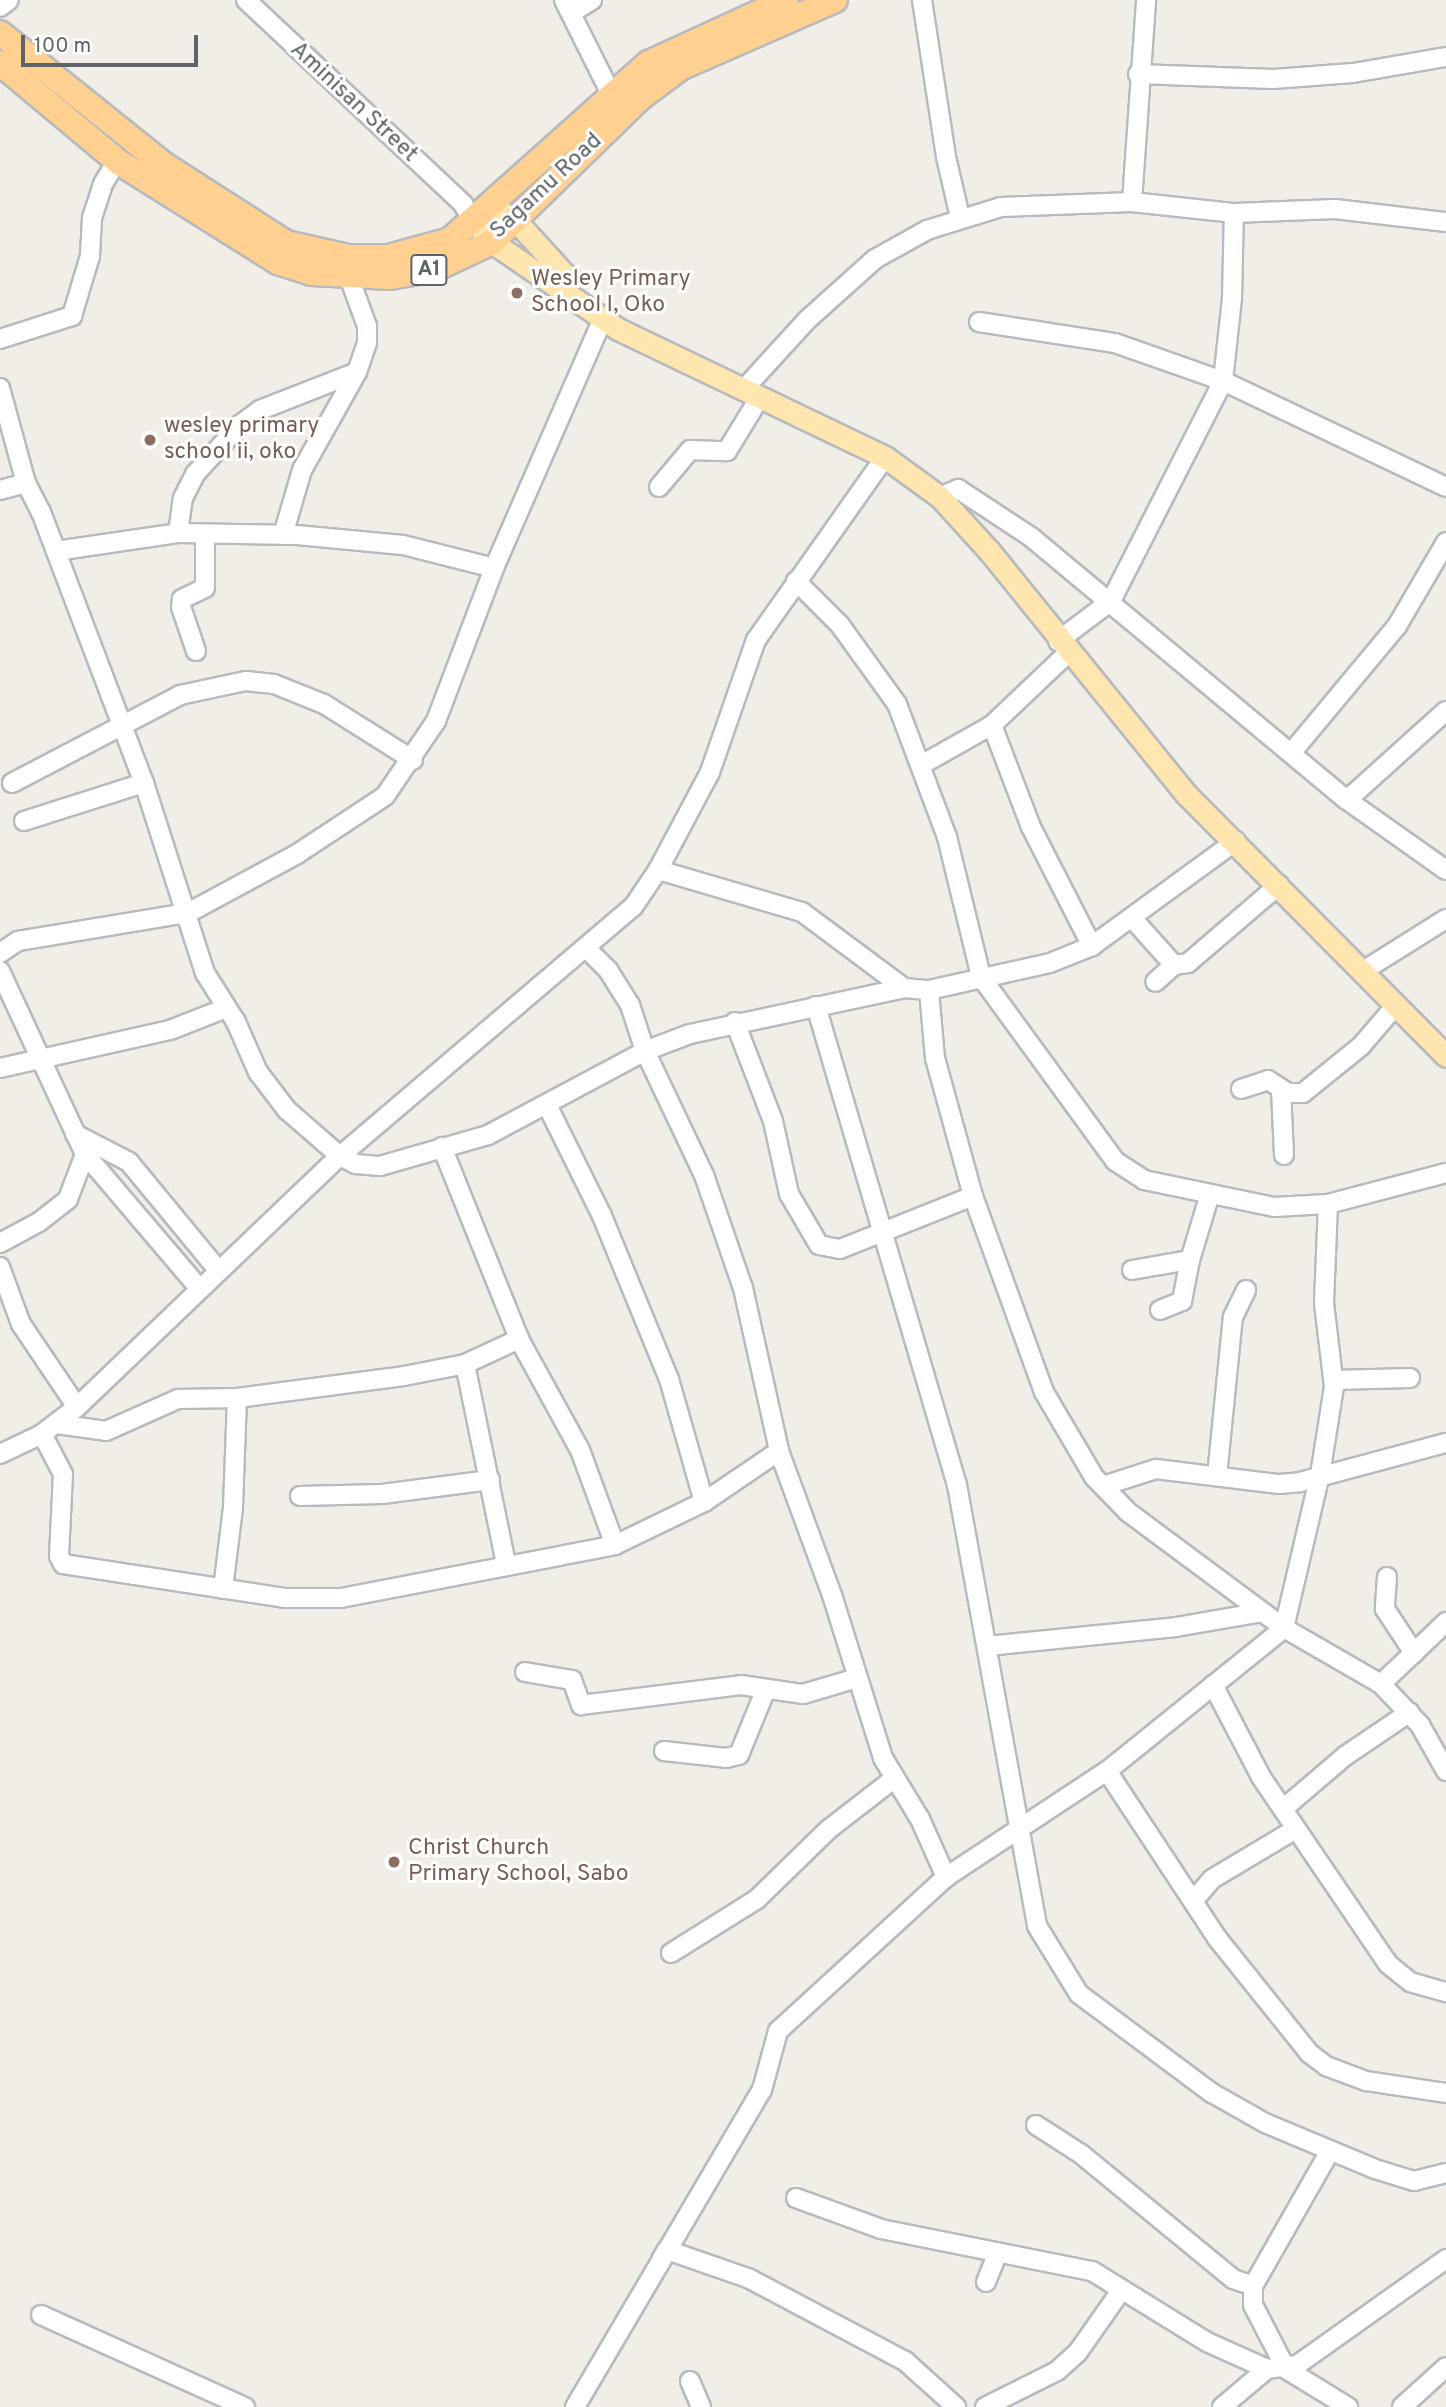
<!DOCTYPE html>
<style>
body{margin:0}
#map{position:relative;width:1446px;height:2407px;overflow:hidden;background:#f1ede7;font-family:Overpass,sans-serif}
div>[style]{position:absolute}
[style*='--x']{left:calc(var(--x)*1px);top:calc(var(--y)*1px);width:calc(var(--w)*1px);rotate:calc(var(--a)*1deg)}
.roads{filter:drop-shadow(2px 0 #b7babe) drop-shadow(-2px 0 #b7babe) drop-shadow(0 2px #b7babe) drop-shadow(0 -2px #b7babe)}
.minor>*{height:18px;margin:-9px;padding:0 9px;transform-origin:9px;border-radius:9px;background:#fff}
.major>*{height:21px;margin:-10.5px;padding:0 10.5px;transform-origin:10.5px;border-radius:10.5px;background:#ffe5ae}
.highway>*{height:24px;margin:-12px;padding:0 12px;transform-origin:12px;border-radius:12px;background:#ffd090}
.dots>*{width:19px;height:19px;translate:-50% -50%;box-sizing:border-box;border:4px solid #fff;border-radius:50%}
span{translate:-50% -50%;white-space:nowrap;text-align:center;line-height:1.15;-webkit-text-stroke:6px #fff;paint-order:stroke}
.shield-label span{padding:2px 5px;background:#fff;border:2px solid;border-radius:5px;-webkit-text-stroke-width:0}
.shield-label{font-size:21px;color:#5e6468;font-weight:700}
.street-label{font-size:23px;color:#5e6468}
.education-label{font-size:23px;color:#785e54}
.left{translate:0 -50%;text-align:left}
.scale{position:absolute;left:21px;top:35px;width:177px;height:32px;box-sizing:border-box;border:4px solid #5e6468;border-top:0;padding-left:9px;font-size:21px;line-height:24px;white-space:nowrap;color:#5e6468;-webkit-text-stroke:5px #fff;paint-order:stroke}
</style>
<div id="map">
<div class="roads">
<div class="minor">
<div style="--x:246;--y:0;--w:298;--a:43.2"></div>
<div style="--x:463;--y:204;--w:20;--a:60"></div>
<div style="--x:564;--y:0;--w:105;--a:63.4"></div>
<div style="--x:922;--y:0;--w:159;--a:81.3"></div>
<div style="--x:946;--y:157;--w:62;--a:76.9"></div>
<div style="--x:0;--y:7;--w:11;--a:-38"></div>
<div style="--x:571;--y:13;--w:25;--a:-32"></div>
<div style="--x:1138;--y:74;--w:135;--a:2.1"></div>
<div style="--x:1273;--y:79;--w:80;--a:-4.3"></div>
<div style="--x:1353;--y:73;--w:94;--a:-9.8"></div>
<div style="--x:1132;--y:202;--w:202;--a:-86"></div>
<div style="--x:979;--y:322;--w:138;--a:8.8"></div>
<div style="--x:1115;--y:343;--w:114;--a:19.4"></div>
<div style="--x:1223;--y:381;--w:247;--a:25.4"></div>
<div style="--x:0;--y:339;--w:76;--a:-17.7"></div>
<div style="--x:72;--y:316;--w:63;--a:-73.3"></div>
<div style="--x:90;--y:256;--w:38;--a:-87"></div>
<div style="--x:92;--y:218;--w:36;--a:-72"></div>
<div style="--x:103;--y:184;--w:27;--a:-59"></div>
<div style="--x:0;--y:388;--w:98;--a:74.7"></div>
<div style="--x:26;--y:483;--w:33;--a:63"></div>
<div style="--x:41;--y:512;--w:290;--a:69.2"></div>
<div style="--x:144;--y:783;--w:200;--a:72.2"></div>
<div style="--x:205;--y:973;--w:58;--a:57.7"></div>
<div style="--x:236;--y:1022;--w:55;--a:66.3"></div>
<div style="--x:258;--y:1072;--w:48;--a:52.7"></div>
<div style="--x:287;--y:1110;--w:70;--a:41"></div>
<div style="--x:340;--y:1156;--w:18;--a:27"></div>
<div style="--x:356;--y:1164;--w:24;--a:5"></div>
<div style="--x:380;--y:1166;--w:112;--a:-16"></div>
<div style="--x:488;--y:1135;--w:178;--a:-28.1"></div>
<div style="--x:645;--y:1051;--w:48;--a:-20.7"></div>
<div style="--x:690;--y:1034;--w:219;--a:-12.1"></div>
<div style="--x:904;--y:988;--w:25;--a:5"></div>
<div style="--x:929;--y:990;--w:124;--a:-12.6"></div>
<div style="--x:1050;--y:963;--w:45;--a:-22"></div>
<div style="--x:1092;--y:946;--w:178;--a:-36.1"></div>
<div style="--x:744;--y:389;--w:93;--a:-47.6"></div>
<div style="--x:807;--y:320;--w:91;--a:-41.9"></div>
<div style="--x:875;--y:259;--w:60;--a:-29.1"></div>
<div style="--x:927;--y:230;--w:77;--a:-17.3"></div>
<div style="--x:1001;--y:207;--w:131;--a:-2.2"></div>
<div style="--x:1132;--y:202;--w:103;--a:6.2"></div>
<div style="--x:1234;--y:213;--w:101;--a:-2.3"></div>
<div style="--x:1335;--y:209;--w:112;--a:6.7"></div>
<div style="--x:659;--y:487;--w:48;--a:-50"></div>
<div style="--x:690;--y:450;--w:37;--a:2"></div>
<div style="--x:727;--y:451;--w:63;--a:-58.6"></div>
<div style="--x:0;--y:490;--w:27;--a:-15"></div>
<div style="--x:940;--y:497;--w:20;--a:-24"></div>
<div style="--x:958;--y:489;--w:87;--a:33.3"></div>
<div style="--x:1031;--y:537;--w:411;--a:39.8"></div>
<div style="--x:1347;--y:800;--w:121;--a:35.3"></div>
<div style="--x:178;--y:533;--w:35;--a:-82"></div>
<div style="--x:183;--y:498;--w:27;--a:-63"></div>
<div style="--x:195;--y:474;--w:68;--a:-47.4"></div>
<div style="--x:241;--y:424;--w:24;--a:-36"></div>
<div style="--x:260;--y:410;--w:104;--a:-21.4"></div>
<div style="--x:283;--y:535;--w:68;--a:-73.7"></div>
<div style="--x:302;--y:470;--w:112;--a:-60.7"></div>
<div style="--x:357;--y:372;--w:31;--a:-71"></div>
<div style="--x:367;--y:343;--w:17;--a:-90"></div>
<div style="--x:367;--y:326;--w:52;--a:-110.2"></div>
<div style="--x:56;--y:551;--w:123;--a:-8.4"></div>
<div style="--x:178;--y:533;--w:119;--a:1"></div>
<div style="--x:297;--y:535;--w:106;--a:5.4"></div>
<div style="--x:403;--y:545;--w:94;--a:14.2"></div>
<div style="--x:796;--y:581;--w:62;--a:45"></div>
<div style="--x:840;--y:625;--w:97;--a:54.2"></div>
<div style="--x:897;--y:704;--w:142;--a:69.4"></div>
<div style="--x:947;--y:837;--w:144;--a:76.3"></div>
<div style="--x:981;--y:977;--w:228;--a:53.9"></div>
<div style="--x:1115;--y:1161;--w:35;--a:33"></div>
<div style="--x:1144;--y:1180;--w:133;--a:11.7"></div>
<div style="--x:1274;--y:1207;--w:54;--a:-3.2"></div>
<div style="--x:1328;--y:1204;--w:122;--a:-14.7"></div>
<div style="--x:1058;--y:641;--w:66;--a:-37"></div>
<div style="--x:1111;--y:601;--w:247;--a:-63"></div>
<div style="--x:1223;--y:381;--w:83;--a:-83.8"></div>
<div style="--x:1232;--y:298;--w:85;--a:-88.7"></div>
<div style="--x:196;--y:651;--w:46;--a:-108.8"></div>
<div style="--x:181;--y:607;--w:8;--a:-83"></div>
<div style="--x:182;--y:599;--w:25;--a:-26"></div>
<div style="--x:205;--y:588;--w:53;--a:-90"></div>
<div style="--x:992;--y:725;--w:109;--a:69.1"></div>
<div style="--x:1031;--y:827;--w:134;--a:62.9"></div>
<div style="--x:1292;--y:752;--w:164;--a:-50.2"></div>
<div style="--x:1397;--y:626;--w:97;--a:-59.7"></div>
<div style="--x:921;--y:765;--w:81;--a:-29.4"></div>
<div style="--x:992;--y:725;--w:105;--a:-43.5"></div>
<div style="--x:12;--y:783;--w:190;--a:-27.6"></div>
<div style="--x:180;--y:695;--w:67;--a:-12"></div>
<div style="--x:246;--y:681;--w:28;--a:6"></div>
<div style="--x:274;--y:684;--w:54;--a:21.8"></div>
<div style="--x:324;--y:704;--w:105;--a:32.2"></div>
<div style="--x:1347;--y:800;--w:133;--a:-42"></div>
<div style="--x:24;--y:821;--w:126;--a:-17.6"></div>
<div style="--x:658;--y:870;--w:150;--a:16.3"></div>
<div style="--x:802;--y:912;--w:127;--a:36.7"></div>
<div style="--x:1132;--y:918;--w:63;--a:48.2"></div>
<div style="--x:1174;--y:965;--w:25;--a:138"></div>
<div style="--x:587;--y:949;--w:30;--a:45"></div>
<div style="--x:608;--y:970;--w:41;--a:57.8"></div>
<div style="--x:630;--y:1005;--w:48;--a:71.9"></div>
<div style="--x:645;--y:1051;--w:137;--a:64.6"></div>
<div style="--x:704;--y:1175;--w:120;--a:71"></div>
<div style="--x:743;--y:1288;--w:167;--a:77.5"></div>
<div style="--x:779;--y:1451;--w:153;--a:69.8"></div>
<div style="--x:832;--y:1595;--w:171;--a:72.6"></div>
<div style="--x:883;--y:1758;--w:71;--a:58.8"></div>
<div style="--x:920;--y:1819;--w:64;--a:65.9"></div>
<div style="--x:0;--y:953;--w:22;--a:-34"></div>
<div style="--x:18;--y:941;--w:172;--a:-9.4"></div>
<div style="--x:188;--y:913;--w:124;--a:-28.4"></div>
<div style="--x:297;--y:854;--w:105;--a:-33.4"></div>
<div style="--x:385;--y:796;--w:91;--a:-55.8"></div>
<div style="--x:436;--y:721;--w:164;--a:-69.2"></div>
<div style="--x:494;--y:568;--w:273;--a:-66.4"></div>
<div style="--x:1174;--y:965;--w:14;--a:-8"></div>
<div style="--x:1188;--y:963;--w:120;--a:-40.6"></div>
<div style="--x:0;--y:971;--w:202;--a:65.1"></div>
<div style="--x:85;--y:1154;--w:177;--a:49.6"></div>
<div style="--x:1363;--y:971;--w:98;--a:-32.1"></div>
<div style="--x:929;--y:990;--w:68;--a:85"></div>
<div style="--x:935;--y:1058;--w:143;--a:74.6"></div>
<div style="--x:973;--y:1196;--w:208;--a:70.1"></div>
<div style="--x:1044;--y:1392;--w:99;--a:59.5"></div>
<div style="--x:1094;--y:1477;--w:49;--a:45.8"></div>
<div style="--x:1128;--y:1512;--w:194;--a:36.6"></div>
<div style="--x:1284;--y:1628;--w:112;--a:30"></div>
<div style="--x:1381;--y:1684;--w:57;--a:46.4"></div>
<div style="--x:1420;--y:1725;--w:53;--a:60.5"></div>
<div style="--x:816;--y:1006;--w:499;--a:73.6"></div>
<div style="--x:957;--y:1485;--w:448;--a:79.7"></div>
<div style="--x:1037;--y:1926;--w:80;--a:58.3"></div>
<div style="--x:1079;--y:1994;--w:166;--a:36.7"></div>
<div style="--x:1212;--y:2093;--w:61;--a:29.5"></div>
<div style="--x:1265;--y:2123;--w:119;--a:22.7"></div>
<div style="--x:1375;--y:2169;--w:41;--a:17.1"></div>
<div style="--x:1414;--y:2181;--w:33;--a:-14"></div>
<div style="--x:735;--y:1022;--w:106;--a:69"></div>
<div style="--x:773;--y:1121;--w:75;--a:77.6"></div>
<div style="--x:789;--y:1194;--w:59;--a:59.5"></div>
<div style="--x:819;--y:1245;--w:21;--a:11"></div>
<div style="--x:840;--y:1249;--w:143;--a:-21.7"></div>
<div style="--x:0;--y:1068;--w:174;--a:-12.6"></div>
<div style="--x:170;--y:1030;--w:60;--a:-21.4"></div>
<div style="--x:1241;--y:1089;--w:28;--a:-18"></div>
<div style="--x:1268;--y:1080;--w:24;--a:33"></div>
<div style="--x:1288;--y:1093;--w:15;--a:0"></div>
<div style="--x:1303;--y:1093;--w:75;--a:-39"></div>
<div style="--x:1361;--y:1046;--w:55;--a:-49.4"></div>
<div style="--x:1281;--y:1089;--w:66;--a:87.4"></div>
<div style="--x:547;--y:1105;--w:124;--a:63.6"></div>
<div style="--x:602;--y:1216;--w:176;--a:67.7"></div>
<div style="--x:669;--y:1379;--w:128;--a:74.1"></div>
<div style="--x:75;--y:1134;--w:61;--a:27.4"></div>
<div style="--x:129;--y:1162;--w:141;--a:50.5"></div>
<div style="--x:442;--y:1147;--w:207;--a:68.1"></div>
<div style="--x:519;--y:1339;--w:127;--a:61.2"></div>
<div style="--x:580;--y:1450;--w:101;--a:69.8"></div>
<div style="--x:0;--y:1243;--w:44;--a:-28.3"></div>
<div style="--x:39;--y:1222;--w:37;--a:-38"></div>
<div style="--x:68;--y:1199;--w:48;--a:-69.3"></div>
<div style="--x:0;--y:1267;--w:61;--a:69.8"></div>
<div style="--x:21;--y:1324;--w:100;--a:56"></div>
<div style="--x:1132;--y:1270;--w:59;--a:-9.8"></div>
<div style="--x:1190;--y:1260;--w:66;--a:-73.2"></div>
<div style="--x:1160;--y:1310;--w:24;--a:-22"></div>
<div style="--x:1182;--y:1301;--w:42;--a:-79"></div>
<div style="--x:465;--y:1364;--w:203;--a:78.4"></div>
<div style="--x:1334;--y:1380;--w:76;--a:-1.5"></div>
<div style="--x:57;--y:1424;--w:49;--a:8.1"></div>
<div style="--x:106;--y:1431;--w:79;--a:-24"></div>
<div style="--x:178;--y:1399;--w:59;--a:-1"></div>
<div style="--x:237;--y:1398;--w:168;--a:-7.5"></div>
<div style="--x:404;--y:1376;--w:62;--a:-11.1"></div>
<div style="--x:465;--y:1364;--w:60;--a:-24.8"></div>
<div style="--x:42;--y:1434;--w:45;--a:62.3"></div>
<div style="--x:63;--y:1474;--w:82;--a:92.8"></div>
<div style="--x:59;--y:1556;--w:9;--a:63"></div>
<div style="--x:63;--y:1564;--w:224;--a:8.7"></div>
<div style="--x:284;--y:1598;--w:57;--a:0"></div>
<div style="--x:341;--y:1598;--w:279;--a:-10.9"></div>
<div style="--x:615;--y:1545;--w:99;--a:-25.8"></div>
<div style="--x:704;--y:1502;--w:91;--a:-34.2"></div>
<div style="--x:0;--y:1454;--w:47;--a:-25.5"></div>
<div style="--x:42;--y:1434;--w:44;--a:-37.6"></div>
<div style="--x:77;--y:1407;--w:364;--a:-43.7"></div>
<div style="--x:340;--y:1156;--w:385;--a:-40.4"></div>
<div style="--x:633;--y:907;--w:45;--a:-56"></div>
<div style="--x:658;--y:870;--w:111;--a:-62"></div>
<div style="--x:710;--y:772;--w:140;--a:-70.8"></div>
<div style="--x:756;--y:640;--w:224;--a:-54.8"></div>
<div style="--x:1217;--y:1476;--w:160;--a:-84.3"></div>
<div style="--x:1233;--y:1317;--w:30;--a:-64"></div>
<div style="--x:1103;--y:1486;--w:56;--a:-17.8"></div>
<div style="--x:1156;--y:1469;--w:124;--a:7"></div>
<div style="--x:1279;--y:1484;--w:21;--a:-5"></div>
<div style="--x:1300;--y:1482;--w:151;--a:-15"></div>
<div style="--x:300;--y:1496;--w:82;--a:-1.4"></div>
<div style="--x:382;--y:1494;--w:109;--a:-7.4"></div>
<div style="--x:1387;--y:1577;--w:32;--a:94"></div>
<div style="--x:1385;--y:1609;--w:53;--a:56.6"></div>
<div style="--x:223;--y:1589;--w:83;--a:-83"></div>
<div style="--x:233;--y:1507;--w:109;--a:-87.9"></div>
<div style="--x:987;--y:1646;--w:190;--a:-5.7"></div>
<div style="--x:1176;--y:1627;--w:87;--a:-9.9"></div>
<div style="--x:525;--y:1672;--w:48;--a:9.7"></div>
<div style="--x:572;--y:1680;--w:27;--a:70"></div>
<div style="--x:581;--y:1705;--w:161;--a:-7.1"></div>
<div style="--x:741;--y:1685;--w:63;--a:8.3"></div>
<div style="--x:803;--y:1694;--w:56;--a:-16.5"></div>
<div style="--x:1381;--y:1684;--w:90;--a:-43.6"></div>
<div style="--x:1213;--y:1685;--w:104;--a:62.4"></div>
<div style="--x:1261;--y:1777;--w:226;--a:55.8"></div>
<div style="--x:1388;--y:1964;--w:28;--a:39"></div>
<div style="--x:1410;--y:1982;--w:37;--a:16"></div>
<div style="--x:664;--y:1751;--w:62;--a:6.4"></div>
<div style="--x:726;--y:1758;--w:13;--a:-13"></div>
<div style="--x:739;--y:1755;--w:71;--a:-67.8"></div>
<div style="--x:1107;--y:1771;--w:200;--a:56.6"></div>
<div style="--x:1217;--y:1938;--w:147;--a:51.3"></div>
<div style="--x:1309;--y:2053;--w:21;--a:37"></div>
<div style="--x:1326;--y:2066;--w:43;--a:20.6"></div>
<div style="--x:1366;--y:2081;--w:81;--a:8.5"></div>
<div style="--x:1283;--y:1809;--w:82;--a:-40.5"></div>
<div style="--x:1345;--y:1756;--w:78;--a:-34.1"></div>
<div style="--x:1193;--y:1901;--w:29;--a:-49"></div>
<div style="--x:1212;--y:1879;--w:98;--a:-30.8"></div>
<div style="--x:671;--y:1953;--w:102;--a:-32.1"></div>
<div style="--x:757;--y:1899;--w:100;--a:-44.2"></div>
<div style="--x:829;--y:1829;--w:83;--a:-37.7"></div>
<div style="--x:1036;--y:2125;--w:54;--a:32.8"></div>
<div style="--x:1081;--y:2154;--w:197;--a:39.4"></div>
<div style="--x:1233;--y:2279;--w:21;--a:19"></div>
<div style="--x:1253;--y:2286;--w:19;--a:90"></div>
<div style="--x:1253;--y:2305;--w:72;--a:62.7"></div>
<div style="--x:1286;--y:2369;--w:73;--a:31.5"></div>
<div style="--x:796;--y:2198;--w:90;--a:20"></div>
<div style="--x:881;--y:2229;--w:215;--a:11.3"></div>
<div style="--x:1092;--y:2271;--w:135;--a:31.7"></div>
<div style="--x:1207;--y:2342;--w:66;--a:24.2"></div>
<div style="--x:1267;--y:2369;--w:30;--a:-8"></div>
<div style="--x:1297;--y:2365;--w:183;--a:-35.4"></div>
<div style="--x:661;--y:2260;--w:12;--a:-59"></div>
<div style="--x:667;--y:2250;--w:86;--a:19.1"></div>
<div style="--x:748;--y:2278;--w:178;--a:27.9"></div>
<div style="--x:905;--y:2361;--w:69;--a:42"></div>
<div style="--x:986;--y:2282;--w:32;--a:-68"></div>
<div style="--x:1253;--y:2286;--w:155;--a:-60.3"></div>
<div style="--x:41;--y:2315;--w:224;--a:24.3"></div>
<div style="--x:690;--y:2381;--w:28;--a:67"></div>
<div style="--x:575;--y:2407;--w:368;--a:-59.5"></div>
<div style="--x:762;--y:2090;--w:61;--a:-74.8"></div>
<div style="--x:778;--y:2031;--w:228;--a:-42.5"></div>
<div style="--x:946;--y:1877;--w:193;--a:-33.4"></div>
<div style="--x:1107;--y:1771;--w:228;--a:-38.9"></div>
<div style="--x:1284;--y:1628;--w:157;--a:-76.8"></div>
<div style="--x:1320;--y:1475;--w:89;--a:-81"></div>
<div style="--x:1334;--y:1387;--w:85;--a:-96.8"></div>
<div style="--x:1324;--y:1303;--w:99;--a:-87.7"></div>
<div style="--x:985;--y:2407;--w:80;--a:-26.6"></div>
<div style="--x:1057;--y:2371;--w:28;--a:-42"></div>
<div style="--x:1078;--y:2352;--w:73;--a:-55"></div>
<div style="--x:1222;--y:2407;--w:59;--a:-40.2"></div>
<div style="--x:1402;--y:2407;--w:59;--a:-42.3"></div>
</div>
<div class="major">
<div style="--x:492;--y:205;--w:29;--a:34"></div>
<div style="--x:516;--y:221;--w:74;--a:47.7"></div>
<div style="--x:473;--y:221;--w:28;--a:48"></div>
<div style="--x:492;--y:242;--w:153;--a:34.6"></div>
<div style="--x:618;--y:329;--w:296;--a:25.6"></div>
<div style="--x:885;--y:457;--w:68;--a:36"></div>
<div style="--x:940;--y:497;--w:74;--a:47.7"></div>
<div style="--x:990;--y:552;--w:311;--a:51"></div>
<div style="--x:1186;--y:794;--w:369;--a:45.2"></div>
</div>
<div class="highway">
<div style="--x:0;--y:33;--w:209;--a:38.8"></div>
<div style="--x:163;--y:164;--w:146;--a:32.7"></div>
<div style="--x:286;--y:243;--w:64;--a:12.7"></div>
<div style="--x:348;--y:257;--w:40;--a:0"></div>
<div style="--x:388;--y:257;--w:64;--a:-15.3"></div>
<div style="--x:450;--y:240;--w:266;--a:-41.7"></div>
<div style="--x:649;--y:63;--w:151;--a:-24.7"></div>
<div style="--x:0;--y:63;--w:153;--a:39.9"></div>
<div style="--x:117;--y:161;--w:190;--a:32.1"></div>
<div style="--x:278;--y:262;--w:35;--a:18"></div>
<div style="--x:311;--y:273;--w:79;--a:2.9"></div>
<div style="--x:390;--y:277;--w:46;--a:-10.1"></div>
<div style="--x:435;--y:269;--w:63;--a:-25.3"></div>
<div style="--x:492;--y:242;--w:208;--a:-44.2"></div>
<div style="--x:641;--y:97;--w:49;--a:-36.6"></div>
<div style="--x:680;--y:68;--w:169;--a:-23.7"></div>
</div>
</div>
<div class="dots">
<div style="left:517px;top:293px;background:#8d6e63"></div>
<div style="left:150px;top:440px;background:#8d6e63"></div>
<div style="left:394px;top:1862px;background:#8d6e63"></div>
</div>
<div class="shield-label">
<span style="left:429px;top:270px">A1</span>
</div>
<div class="street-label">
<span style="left:353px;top:103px;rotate:43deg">Aminisan Street</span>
<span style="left:547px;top:187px;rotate:-43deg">Sagamu Road</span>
</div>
<div class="education-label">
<span class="left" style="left:531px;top:293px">Wesley Primary<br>School I, Oko</span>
<span class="left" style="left:164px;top:440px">wesley primary<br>school ii, oko</span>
<span class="left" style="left:408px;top:1862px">Christ Church<br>Primary School, Sabo</span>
</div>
<div class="scale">100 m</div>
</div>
